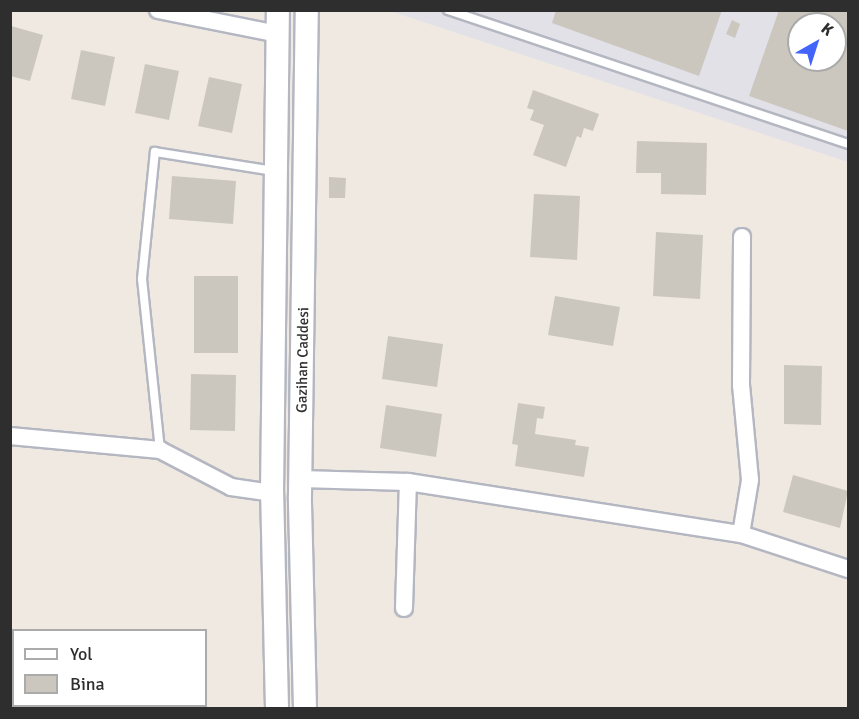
<!DOCTYPE html>
<style>
body{margin:0}
#map{position:relative;width:859px;height:719px;overflow:hidden;background:#efe9e1;font-family:Signika,sans-serif}
div>[style]{position:absolute}
[style*='--x']{left:calc(var(--x)*1px);top:calc(var(--y)*1px);width:calc(var(--w)*1px);rotate:calc(var(--a)*1deg)}
.industrial>*{inset:0;background:#e3e1e8}
.building>*{inset:0;background:#cbc7bf}
.roads{filter:drop-shadow(2px 0 #b4b7c1) drop-shadow(-2px 0 #b4b7c1) drop-shadow(0 2px #b4b7c1) drop-shadow(0 -2px #b4b7c1)}
.service>*{height:8px;margin:-4px;padding:0 4px;transform-origin:4px;border-radius:4px;background:#fff}
.minor>*{height:16px;margin:-8px;padding:0 8px;transform-origin:8px;border-radius:8px;background:#fff}
.secondary>*{height:22px;margin:-11px;padding:0 11px;transform-origin:11px;border-radius:11px;background:#fff}
span{translate:-50% -50%;white-space:nowrap;text-align:center;line-height:1.15;-webkit-text-stroke:4.5px #fff;paint-order:stroke}
.street-label{font-size:15px;color:#2e2e2e}
.frame{position:absolute;inset:0;border:12px solid #2e2e2e;pointer-events:none}
.legend{position:absolute;left:12px;top:629px;width:195px;height:78px;box-sizing:border-box;background:#fff;border:2px solid #ababab;margin:0;padding:8px 10px;list-style:none;font-size:18px;color:#2e2e2e}
.legend li{display:flex;align-items:center;gap:12px;height:30px}
.legend b{width:30px;border:2px solid #ababab}
.north{position:absolute;left:787px;top:12px;width:60px;height:60px;box-sizing:border-box;background:#fff;border:2px solid #ababab;border-radius:50%;rotate:39deg;font-size:16px;font-weight:700;line-height:24px;text-align:center;color:#2e2e2e}
.north::after{content:'';display:block;margin:auto;width:21px;height:27px;background:#4264fb;clip-path:polygon(50% 0,100% 100%,50% 72%,0 100%)}
</style>
<div id="map">
<div class="industrial">
<div style="clip-path:polygon(evenodd,390px 11px,848px 11px,848px 162px,390px 11px,799px 24px,835px 24px,835px 60px,799px 60px,799px 24px)"></div>
</div>
<div class="building">
<div style="clip-path:polygon(556px 10px,722px 10px,699px 76px,552px 23px)"></div>
<div style="clip-path:polygon(evenodd,779px 10px,848px 10px,848px 131px,749px 96px,779px 10px,799px 24px,835px 24px,835px 60px,799px 60px,799px 24px)"></div>
<div style="clip-path:polygon(732px 20px,740px 24px,735px 38px,726px 34px)"></div>
<div style="clip-path:polygon(11px 26px,43px 35px,30px 81px,10px 76px)"></div>
<div style="clip-path:polygon(81px 50px,115px 57px,105px 106px,71px 99px)"></div>
<div style="clip-path:polygon(145px 64px,179px 71px,169px 120px,135px 113px)"></div>
<div style="clip-path:polygon(209px 77px,242px 84px,232px 133px,198px 126px)"></div>
<div style="clip-path:polygon(533px 90px,599px 114px,593px 131px,584px 128px,581px 138px,577px 136px,566px 167px,533px 155px,544px 125px,530px 120px,534px 110px,527px 108px)"></div>
<div style="clip-path:polygon(637px 141px,707px 143px,706px 195px,661px 194px,661px 173px,636px 173px)"></div>
<div style="clip-path:polygon(172px 176px,236px 181px,233px 224px,169px 219px)"></div>
<div style="clip-path:polygon(329px 177px,346px 178px,345px 198px,329px 198px)"></div>
<div style="clip-path:polygon(534px 194px,580px 196px,577px 260px,530px 257px)"></div>
<div style="clip-path:polygon(656px 232px,703px 235px,700px 299px,653px 296px)"></div>
<div style="clip-path:polygon(194px 276px,238px 276px,238px 353px,194px 353px)"></div>
<div style="clip-path:polygon(555px 296px,620px 307px,613px 346px,548px 335px)"></div>
<div style="clip-path:polygon(388px 336px,443px 344px,437px 387px,382px 379px)"></div>
<div style="clip-path:polygon(784px 365px,822px 366px,821px 425px,784px 424px)"></div>
<div style="clip-path:polygon(191px 374px,236px 375px,235px 431px,190px 430px)"></div>
<div style="clip-path:polygon(518px 403px,545px 407px,543px 419px,537px 418px,535px 434px,576px 440px,575px 445px,589px 447px,584px 477px,515px 466px,518px 445px,512px 444px)"></div>
<div style="clip-path:polygon(386px 405px,442px 414px,436px 457px,380px 448px)"></div>
<div style="clip-path:polygon(793px 475px,848px 491px,840px 528px,783px 512px)"></div>
</div>
<div class="roads">
<div class="service">
<div style="--x:448;--y:10;--w:422;--a:18.5"></div>
<div style="--x:160;--y:450;--w:172;--a:-96"></div>
<div style="--x:142;--y:279;--w:128;--a:-84.2"></div>
<div style="--x:155;--y:152;--w:121;--a:9.1"></div>
</div>
<div class="minor">
<div style="--x:158;--y:10;--w:122;--a:11.3"></div>
<div style="--x:10;--y:436;--w:151;--a:5.3"></div>
<div style="--x:160;--y:450;--w:80;--a:27.5"></div>
<div style="--x:231;--y:487;--w:41;--a:8.3"></div>
<div style="--x:300;--y:479;--w:108;--a:1.6"></div>
<div style="--x:408;--y:482;--w:337;--a:8.9"></div>
<div style="--x:741;--y:534;--w:113;--a:18.1"></div>
<div style="--x:741;--y:534;--w:55;--a:-80.5"></div>
<div style="--x:750;--y:480;--w:95;--a:-95.4"></div>
<div style="--x:741;--y:385;--w:148;--a:-89.6"></div>
<div style="--x:404;--y:608;--w:126;--a:-88.2"></div>
</div>
<div class="secondary">
<div style="--x:277;--y:708;--w:215;--a:-91.3"></div>
<div style="--x:272;--y:493;--w:483;--a:-89.3"></div>
<div style="--x:305;--y:708;--w:212;--a:-91.4"></div>
<div style="--x:300;--y:496;--w:486;--a:-89.2"></div>
</div>
</div>
<div class="street-label">
<span style="left:303px;top:360px;rotate:-89deg">Gazihan Caddesi</span>
</div>
<div class="frame"></div>
<ul class="legend">
<li><b style="height:8px;background:#fff"></b>Yol</li>
<li><b style="height:16px;background:#cbc7bf"></b>Bina</li>
</ul>
<div class="north">K</div>
</div>
